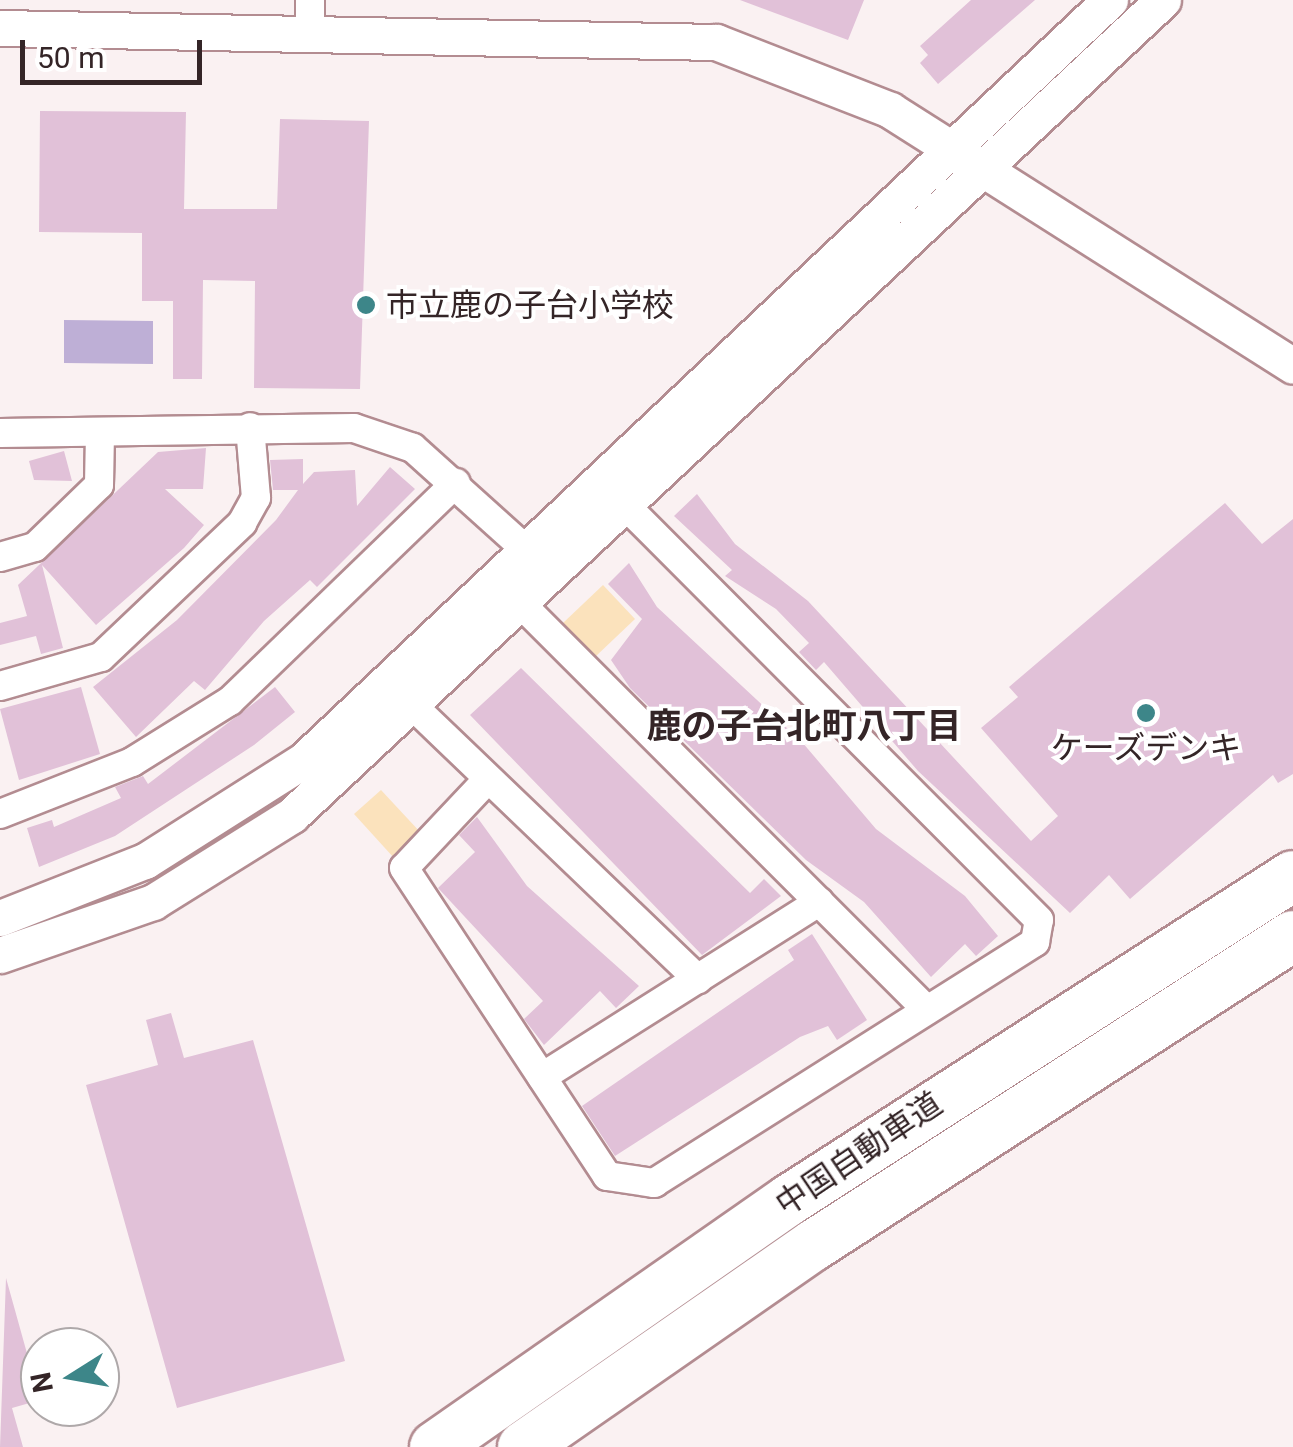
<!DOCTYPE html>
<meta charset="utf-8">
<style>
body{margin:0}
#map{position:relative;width:1293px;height:1447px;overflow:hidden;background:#faf1f2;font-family:Roboto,"Noto Sans JP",sans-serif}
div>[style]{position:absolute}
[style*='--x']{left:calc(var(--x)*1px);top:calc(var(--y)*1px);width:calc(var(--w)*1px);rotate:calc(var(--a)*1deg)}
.green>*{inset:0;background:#fbe2bc}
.water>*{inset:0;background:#beafd6}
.building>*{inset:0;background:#e1c1d8}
.roads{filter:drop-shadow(2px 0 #b38c91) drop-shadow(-2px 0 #b38c91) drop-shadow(0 2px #b38c91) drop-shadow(0 -2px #b38c91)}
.minor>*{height:28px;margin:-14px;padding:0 14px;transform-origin:14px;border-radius:14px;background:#fff}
.tertiary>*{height:35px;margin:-17.5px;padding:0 17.5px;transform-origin:17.5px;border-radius:17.5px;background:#fff}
.motorway>*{height:50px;margin:-25px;padding:0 25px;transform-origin:25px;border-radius:25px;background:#fff}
.dots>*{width:28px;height:28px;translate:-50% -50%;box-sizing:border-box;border:5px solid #fff;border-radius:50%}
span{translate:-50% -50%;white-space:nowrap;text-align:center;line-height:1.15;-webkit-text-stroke:8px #fff;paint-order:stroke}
.poi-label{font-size:32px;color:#342527}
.left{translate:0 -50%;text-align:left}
.street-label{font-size:32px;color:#342527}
.neighbourhood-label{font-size:35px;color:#342527;font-weight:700}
.north{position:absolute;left:20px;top:1327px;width:100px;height:100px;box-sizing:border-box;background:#fff;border:2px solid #aea8a9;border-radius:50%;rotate:259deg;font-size:28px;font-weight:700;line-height:40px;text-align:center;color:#342527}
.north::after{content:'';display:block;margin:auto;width:35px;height:45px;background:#3d8689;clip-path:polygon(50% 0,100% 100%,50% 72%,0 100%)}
.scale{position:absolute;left:20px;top:40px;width:182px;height:45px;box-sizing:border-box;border:5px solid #342527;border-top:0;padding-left:12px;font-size:30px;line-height:35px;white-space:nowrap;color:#342527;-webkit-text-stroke:8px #fff;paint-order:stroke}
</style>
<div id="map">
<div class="green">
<div style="clip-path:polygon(603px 585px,635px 619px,595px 657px,563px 623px)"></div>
<div style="clip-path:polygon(381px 790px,421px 833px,394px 858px,354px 814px)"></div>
</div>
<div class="water">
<div style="clip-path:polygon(64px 320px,153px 321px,153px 364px,64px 363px)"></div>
</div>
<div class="building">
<div style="clip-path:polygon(740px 0,864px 0,848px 40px)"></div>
<div style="clip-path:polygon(971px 0,1035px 0,938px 84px,920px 63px,928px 55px,920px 46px)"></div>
<div style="clip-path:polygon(40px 111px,186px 112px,184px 209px,277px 209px,280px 119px,369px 121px,360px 389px,254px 388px,255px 281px,203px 280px,202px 379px,173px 379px,173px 301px,142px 301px,142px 233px,39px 232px)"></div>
<div style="clip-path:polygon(206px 448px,203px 489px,165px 489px,204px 525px,184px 548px,96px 625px,42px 565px,63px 648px,41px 654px,36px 636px,0 645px,0 623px,27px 616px,18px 585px,158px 452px)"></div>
<div style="clip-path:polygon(64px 451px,72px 481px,34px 480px,29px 461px)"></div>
<div style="clip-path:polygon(303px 459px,303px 484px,314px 472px,355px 470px,357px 506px,390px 467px,415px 489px,317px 587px,310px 580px,264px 621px,205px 690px,194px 681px,136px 737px,93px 687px,177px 620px,276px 520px,298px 490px,273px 490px,270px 460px)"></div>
<div style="clip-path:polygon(697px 494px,735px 544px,808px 601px,1031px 841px,1058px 816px,981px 728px,1018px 697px,1009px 687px,1225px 503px,1262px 544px,1293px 519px,1293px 774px,1278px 783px,1273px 775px,1130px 899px,1109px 875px,1070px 913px,918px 771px,824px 662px,816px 670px,799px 652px,809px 643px,776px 609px,725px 576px,732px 570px,674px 516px)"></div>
<div style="clip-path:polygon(629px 563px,657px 607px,802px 742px,876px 829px,965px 896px,998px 936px,976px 956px,965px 944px,931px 977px,864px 902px,806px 860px,630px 688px,611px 660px,642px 619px,608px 584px)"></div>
<div style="clip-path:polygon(521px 668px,750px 893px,764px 879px,781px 896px,702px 955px,470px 715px)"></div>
<div style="clip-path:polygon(81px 687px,100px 754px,19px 780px,0 709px)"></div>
<div style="clip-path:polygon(275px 687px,295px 712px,254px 745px,115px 836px,39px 867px,27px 828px,52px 820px,54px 827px,121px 798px,115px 787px,143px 776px,148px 784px)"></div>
<div style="clip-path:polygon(477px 817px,527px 886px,639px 986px,616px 1008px,600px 991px,544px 1045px,524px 1019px,543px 1001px,438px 888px,475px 852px,459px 835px)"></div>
<div style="clip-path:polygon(812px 934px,867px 1020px,837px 1040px,828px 1026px,800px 1037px,615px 1156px,582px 1106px,794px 960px,788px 950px)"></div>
<div style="clip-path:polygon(171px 1013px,184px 1058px,253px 1040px,345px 1361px,177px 1408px,86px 1085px,158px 1065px,146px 1020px)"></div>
<div style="clip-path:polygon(6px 1278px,40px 1400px,12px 1408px,23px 1447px,0 1447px)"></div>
</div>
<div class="roads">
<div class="minor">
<div style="--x:310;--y:0;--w:33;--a:90"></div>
<div style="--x:0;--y:433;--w:354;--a:-0.8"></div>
<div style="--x:354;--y:428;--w:62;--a:18.7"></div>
<div style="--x:413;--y:448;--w:151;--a:42"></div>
<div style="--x:0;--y:557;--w:36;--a:-16"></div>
<div style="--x:35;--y:547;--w:89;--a:-44.1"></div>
<div style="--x:99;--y:485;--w:53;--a:-88.9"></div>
<div style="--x:521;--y:604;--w:574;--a:45"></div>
<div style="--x:0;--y:686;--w:105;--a:-16"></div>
<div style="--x:101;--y:657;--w:195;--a:-43.5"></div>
<div style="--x:242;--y:523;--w:29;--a:-61"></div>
<div style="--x:256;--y:498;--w:71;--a:-94.8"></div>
<div style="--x:413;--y:706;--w:395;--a:43.8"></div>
<div style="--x:488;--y:779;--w:122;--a:133.3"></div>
<div style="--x:404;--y:868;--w:369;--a:56.6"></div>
<div style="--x:607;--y:1176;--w:48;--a:8.5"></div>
<div style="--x:654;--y:1183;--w:451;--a:-32.3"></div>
<div style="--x:1035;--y:942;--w:22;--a:-80"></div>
<div style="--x:1039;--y:920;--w:583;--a:-134.93"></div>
<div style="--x:0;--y:814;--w:142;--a:-21.5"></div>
<div style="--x:132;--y:762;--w:115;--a:-31.9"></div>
<div style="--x:230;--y:701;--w:314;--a:-44"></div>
<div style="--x:542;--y:1077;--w:328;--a:-32.3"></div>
</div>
<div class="tertiary">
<div style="--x:0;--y:28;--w:716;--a:1.12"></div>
<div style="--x:716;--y:42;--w:187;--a:21.3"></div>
<div style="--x:890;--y:110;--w:477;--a:32.4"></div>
<div style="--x:0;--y:918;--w:156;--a:-21.5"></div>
<div style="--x:145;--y:861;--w:188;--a:-32.4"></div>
<div style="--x:304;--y:760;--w:1108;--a:-43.32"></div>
<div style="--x:0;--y:955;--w:162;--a:-19.1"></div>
<div style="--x:153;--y:902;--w:164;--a:-32"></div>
<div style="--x:292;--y:815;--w:1193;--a:-43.1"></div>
</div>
<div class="motorway">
<div style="--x:435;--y:1447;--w:432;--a:-34.9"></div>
<div style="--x:789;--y:1200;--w:599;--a:-32.74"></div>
<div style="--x:523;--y:1447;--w:354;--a:-34.8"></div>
<div style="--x:814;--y:1245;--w:570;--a:-32.83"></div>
</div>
</div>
<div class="dots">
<div style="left:366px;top:305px;background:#3d8689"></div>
<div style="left:1146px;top:713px;background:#3d8689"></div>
</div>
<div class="poi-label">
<span class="left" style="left:386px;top:305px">市立鹿の子台小学校</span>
<span style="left:1146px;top:748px">ケーズデンキ</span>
</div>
<div class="street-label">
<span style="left:859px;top:1154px;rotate:-34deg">中国自動車道</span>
</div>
<div class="neighbourhood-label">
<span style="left:804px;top:727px">鹿の子台北町八丁目</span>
</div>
<div class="north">N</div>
<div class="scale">50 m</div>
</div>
